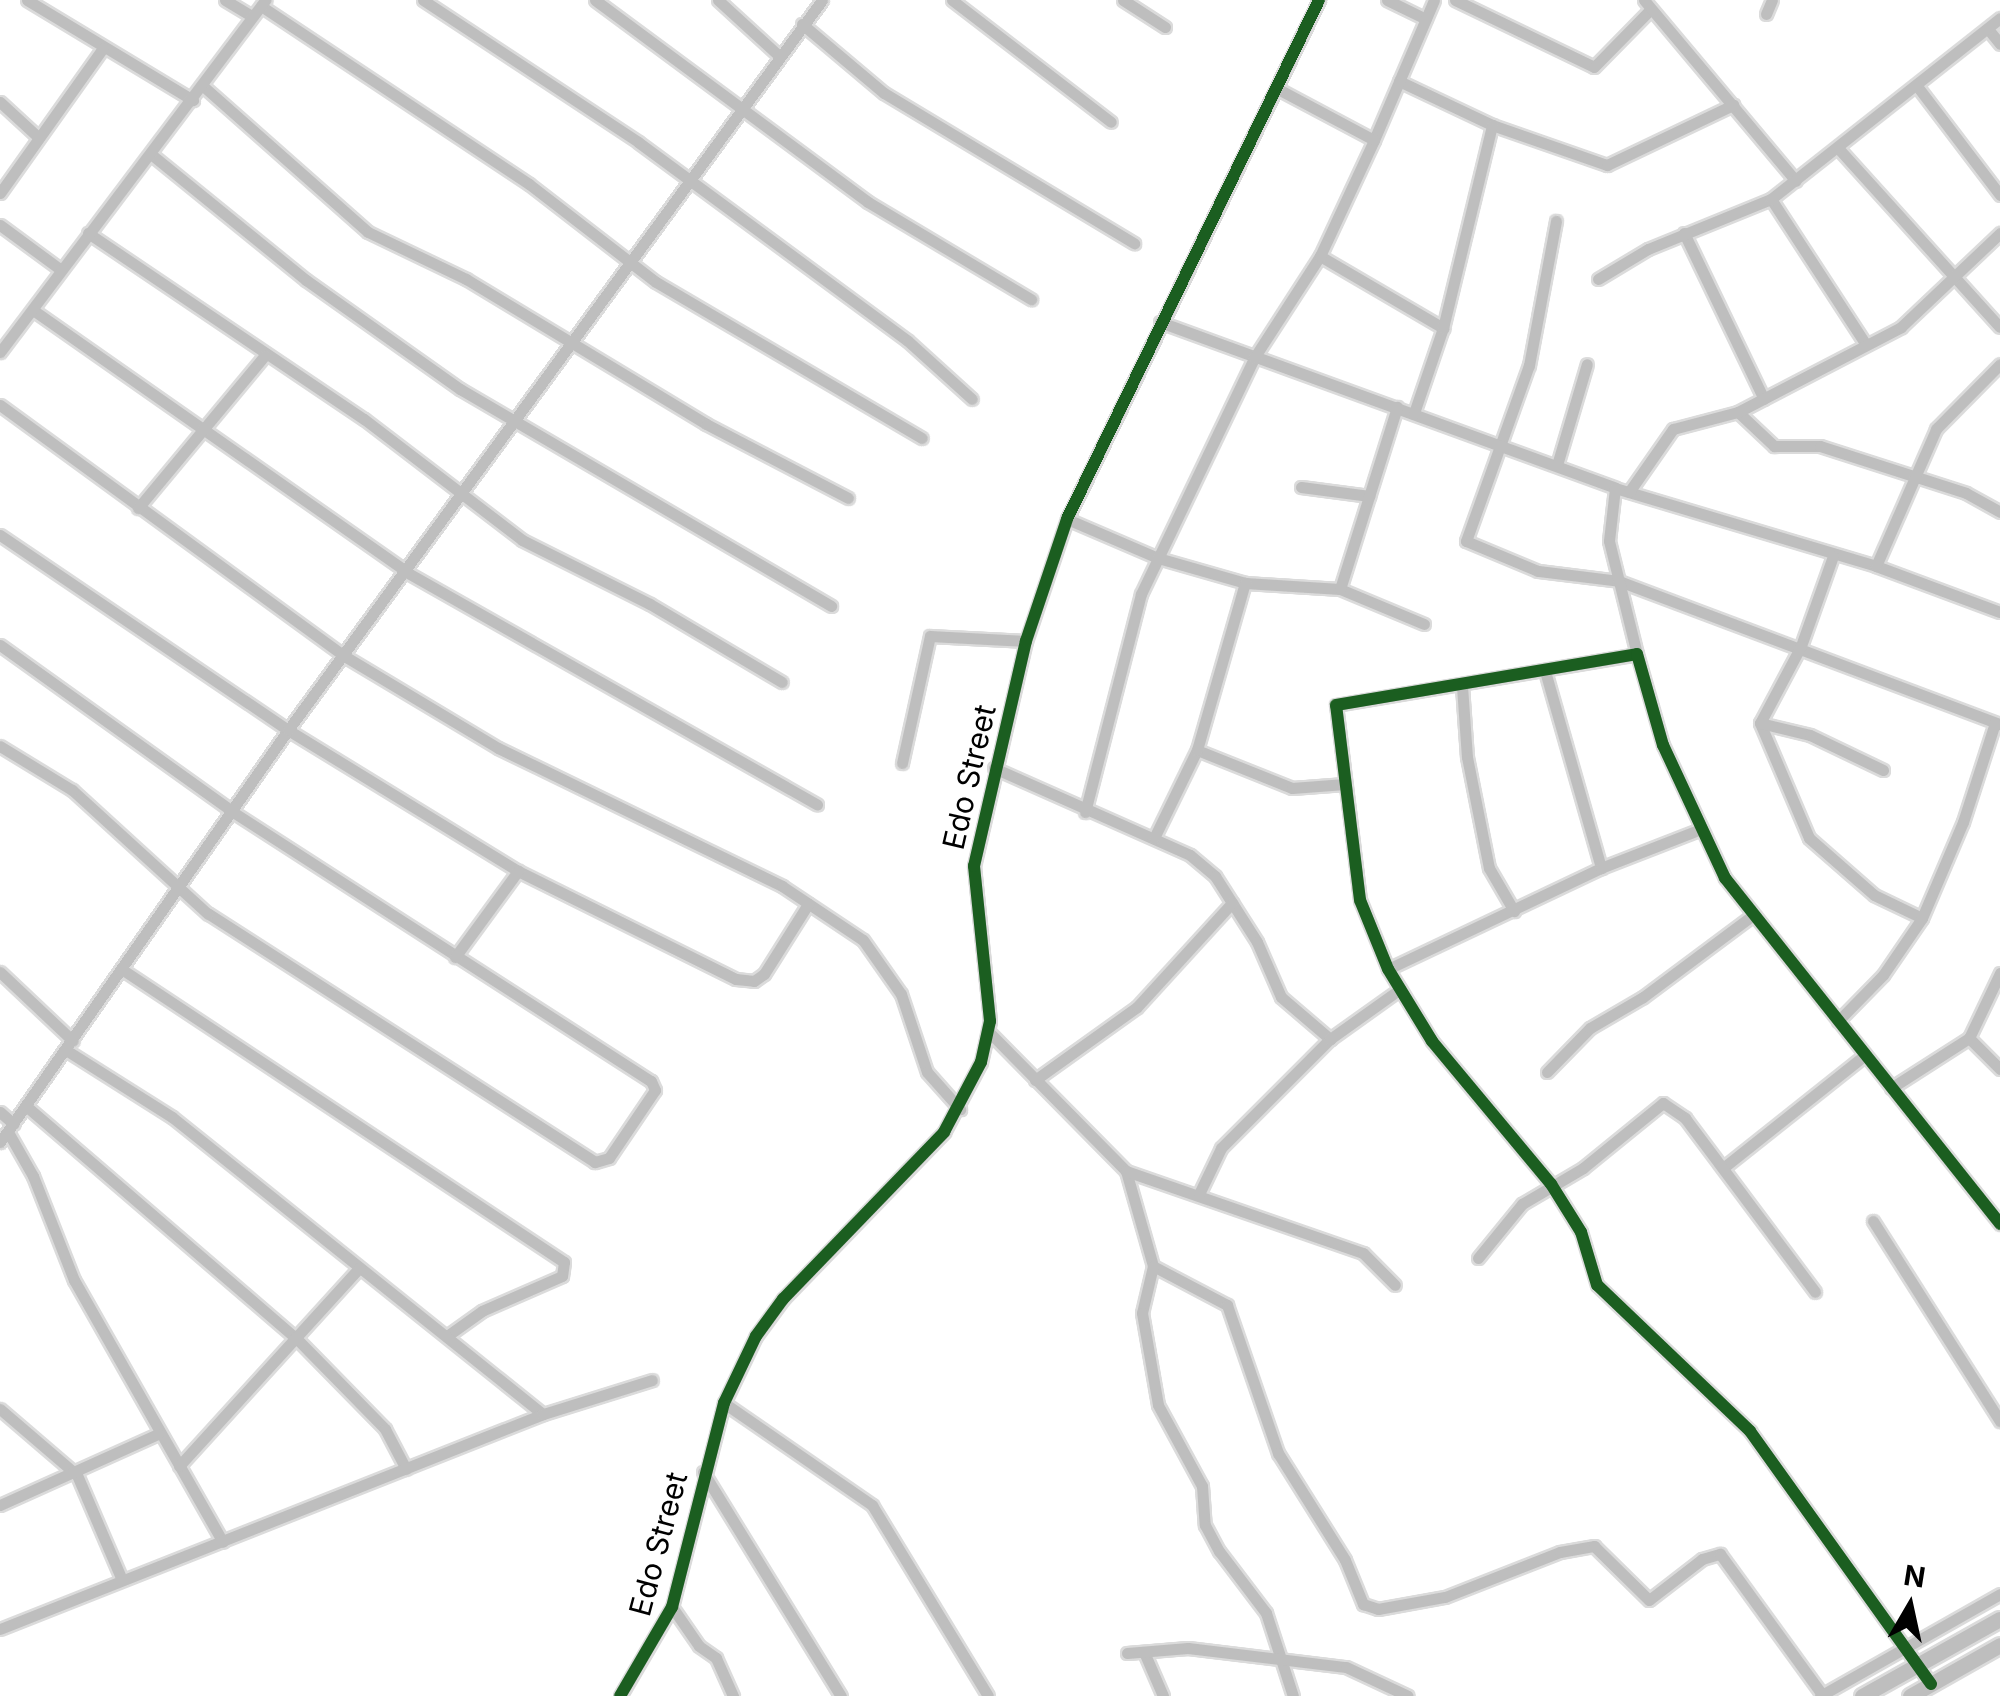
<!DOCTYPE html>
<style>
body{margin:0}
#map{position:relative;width:2000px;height:1696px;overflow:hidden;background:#fff;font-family:Inter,sans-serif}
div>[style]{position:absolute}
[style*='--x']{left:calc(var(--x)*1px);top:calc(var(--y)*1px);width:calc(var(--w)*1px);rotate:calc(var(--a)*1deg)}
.roads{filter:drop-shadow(2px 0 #dbdbdb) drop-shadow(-2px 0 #dbdbdb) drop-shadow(0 2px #dbdbdb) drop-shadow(0 -2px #dbdbdb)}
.minor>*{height:11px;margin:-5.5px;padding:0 5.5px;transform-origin:5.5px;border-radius:5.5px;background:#bebebe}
.highway>*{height:15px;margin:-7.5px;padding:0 7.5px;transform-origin:7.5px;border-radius:7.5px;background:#bebebe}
.cycleway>*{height:12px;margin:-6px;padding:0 6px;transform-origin:6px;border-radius:6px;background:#1b5e20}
span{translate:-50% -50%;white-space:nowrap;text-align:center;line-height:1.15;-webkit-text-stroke:8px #fff;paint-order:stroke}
.street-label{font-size:30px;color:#000}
.north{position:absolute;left:1860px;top:1556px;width:100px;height:100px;-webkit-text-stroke:8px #fff;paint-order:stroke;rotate:9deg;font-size:28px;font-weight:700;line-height:40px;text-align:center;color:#000}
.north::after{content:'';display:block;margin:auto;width:35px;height:45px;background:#000;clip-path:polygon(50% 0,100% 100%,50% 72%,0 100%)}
</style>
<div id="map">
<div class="roads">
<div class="minor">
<div style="--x:27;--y:0;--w:194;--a:31.1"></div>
<div style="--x:225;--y:0;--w:31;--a:31"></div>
<div style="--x:423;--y:0;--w:258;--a:33.4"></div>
<div style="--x:638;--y:142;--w:335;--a:36.4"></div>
<div style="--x:908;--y:341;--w:86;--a:42.2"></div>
<div style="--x:595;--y:0;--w:340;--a:36.5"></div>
<div style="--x:868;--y:202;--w:190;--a:30.8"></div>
<div style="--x:718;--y:0;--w:80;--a:42.5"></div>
<div style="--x:952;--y:0;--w:200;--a:37.5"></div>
<div style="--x:1123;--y:0;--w:50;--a:32.7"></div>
<div style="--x:1387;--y:0;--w:43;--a:26"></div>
<div style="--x:1455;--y:0;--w:154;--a:25.7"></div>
<div style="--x:1594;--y:67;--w:81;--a:-45.5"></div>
<div style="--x:1644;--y:0;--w:236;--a:50"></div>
<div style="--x:261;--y:6;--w:322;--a:33.6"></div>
<div style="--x:529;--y:184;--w:160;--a:37.7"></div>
<div style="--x:656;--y:282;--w:308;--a:30.4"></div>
<div style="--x:1766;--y:14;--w:15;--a:-67"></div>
<div style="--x:802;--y:24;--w:107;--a:40.1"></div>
<div style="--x:884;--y:93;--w:292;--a:31"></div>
<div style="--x:1988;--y:29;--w:19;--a:51"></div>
<div style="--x:1399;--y:81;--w:103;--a:25.3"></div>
<div style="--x:1492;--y:125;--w:122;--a:19.2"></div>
<div style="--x:1607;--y:165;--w:140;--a:-25.5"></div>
<div style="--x:203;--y:86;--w:220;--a:41.5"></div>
<div style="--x:368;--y:232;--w:109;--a:25.6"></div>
<div style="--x:466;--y:279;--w:280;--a:31.1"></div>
<div style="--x:706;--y:424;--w:160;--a:27.5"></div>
<div style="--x:1917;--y:86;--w:137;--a:52.7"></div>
<div style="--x:0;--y:102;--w:52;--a:42.6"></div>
<div style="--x:1374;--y:140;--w:152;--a:-66.8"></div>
<div style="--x:1838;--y:148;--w:241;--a:47.9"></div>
<div style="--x:152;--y:155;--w:198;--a:39.1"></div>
<div style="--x:306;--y:280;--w:189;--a:35.3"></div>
<div style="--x:460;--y:389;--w:430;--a:30.3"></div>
<div style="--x:0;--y:193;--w:178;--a:-54.6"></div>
<div style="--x:1771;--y:199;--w:174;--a:56.9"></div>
<div style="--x:1556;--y:221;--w:147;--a:100.6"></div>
<div style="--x:1529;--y:365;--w:187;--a:109.7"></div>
<div style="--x:1466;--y:541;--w:78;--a:22.6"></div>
<div style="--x:1538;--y:571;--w:82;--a:7"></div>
<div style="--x:1619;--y:581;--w:407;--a:20.6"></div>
<div style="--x:0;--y:225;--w:74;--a:36.3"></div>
<div style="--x:88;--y:233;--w:333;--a:34"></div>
<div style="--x:364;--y:419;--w:199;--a:37.4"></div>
<div style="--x:522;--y:540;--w:143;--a:26.6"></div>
<div style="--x:650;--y:604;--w:153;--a:30.6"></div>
<div style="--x:1684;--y:233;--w:184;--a:64.3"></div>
<div style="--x:1320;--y:256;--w:143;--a:30.3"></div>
<div style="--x:1598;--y:279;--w:58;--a:-31"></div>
<div style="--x:1648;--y:249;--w:133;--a:-22.1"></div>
<div style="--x:1771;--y:199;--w:292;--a:-38.3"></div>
<div style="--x:33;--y:310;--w:458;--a:35"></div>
<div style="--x:408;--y:573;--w:470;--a:29.5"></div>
<div style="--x:1160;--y:322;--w:484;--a:20"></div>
<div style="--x:1615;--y:488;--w:272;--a:16.6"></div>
<div style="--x:1876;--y:566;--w:132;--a:20.4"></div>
<div style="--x:0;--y:352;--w:441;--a:-53"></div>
<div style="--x:0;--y:405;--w:428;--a:36.1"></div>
<div style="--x:346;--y:657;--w:177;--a:30.9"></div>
<div style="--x:498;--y:748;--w:316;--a:25.9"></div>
<div style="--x:782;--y:886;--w:97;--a:33.7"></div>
<div style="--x:863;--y:940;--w:66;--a:54.9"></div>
<div style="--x:901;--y:994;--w:82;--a:71.6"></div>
<div style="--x:927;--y:1072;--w:50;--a:48.3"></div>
<div style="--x:1738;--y:412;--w:50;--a:43.4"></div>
<div style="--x:1774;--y:446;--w:46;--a:0"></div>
<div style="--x:1820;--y:446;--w:153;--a:17.8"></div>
<div style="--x:1966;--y:493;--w:39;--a:29"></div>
<div style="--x:1414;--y:413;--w:90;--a:-71.2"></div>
<div style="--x:1443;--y:328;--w:209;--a:-76.4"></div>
<div style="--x:1557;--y:465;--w:105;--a:-73.5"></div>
<div style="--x:1301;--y:487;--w:69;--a:7.5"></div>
<div style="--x:1615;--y:488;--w:53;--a:96.5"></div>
<div style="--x:1609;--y:541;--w:116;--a:76.1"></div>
<div style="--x:1629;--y:492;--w:77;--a:-55.1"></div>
<div style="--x:1673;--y:429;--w:67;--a:-14.7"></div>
<div style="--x:1738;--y:412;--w:184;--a:-27.5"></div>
<div style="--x:1901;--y:327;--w:137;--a:-43.5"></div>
<div style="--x:138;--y:508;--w:199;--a:-50.3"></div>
<div style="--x:1067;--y:519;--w:99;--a:23.2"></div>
<div style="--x:1158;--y:558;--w:91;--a:16"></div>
<div style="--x:1245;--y:583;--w:95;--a:3.6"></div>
<div style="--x:1340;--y:589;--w:91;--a:22.6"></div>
<div style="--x:0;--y:535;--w:348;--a:34.1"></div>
<div style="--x:288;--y:730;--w:270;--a:31.5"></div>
<div style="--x:518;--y:871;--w:243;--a:26.4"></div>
<div style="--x:736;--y:979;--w:18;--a:6"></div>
<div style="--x:754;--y:981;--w:12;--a:-35"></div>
<div style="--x:764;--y:974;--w:83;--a:-57.8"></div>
<div style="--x:1833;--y:556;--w:96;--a:109.6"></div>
<div style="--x:1801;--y:646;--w:87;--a:118"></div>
<div style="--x:1760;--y:723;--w:125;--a:66.9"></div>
<div style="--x:1809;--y:838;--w:86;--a:41.2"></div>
<div style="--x:1874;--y:895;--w:53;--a:25.6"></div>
<div style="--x:1876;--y:566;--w:150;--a:-66.3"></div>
<div style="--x:1936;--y:429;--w:91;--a:-45.4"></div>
<div style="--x:1340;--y:589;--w:191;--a:-72.6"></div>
<div style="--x:0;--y:645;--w:287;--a:35.6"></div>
<div style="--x:233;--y:812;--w:497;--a:32.8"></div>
<div style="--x:651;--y:1081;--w:10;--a:66"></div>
<div style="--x:655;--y:1090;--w:82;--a:124.1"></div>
<div style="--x:609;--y:1158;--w:15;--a:164"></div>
<div style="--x:595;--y:1162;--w:460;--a:-147.3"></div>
<div style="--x:208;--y:914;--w:184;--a:-137.6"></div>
<div style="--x:72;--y:790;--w:84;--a:-148.6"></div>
<div style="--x:1545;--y:671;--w:205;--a:74.1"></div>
<div style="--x:1462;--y:686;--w:71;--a:86"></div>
<div style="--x:1467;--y:757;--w:113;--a:78.8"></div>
<div style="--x:1489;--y:868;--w:50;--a:59.8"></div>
<div style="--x:1760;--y:723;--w:51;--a:13.5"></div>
<div style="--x:1810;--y:735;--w:81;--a:25.6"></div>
<div style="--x:1197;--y:750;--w:102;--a:21.8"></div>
<div style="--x:1292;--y:788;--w:53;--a:-4.3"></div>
<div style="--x:902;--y:763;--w:130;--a:-77.6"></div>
<div style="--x:930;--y:636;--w:96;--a:3"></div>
<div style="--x:994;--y:768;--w:214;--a:23.9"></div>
<div style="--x:1190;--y:855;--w:33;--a:40"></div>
<div style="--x:1215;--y:876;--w:78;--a:57.5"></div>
<div style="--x:1257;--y:942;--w:60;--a:66.4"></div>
<div style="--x:1281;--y:997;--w:65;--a:40.6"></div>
<div style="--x:1085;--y:812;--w:225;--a:-75.6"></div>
<div style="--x:1141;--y:594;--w:262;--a:-64.4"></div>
<div style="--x:1254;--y:358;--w:121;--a:-57.1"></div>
<div style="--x:1320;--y:256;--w:128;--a:-65"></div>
<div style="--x:1374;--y:140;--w:109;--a:-152"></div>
<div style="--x:1154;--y:838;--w:98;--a:-64"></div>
<div style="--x:1197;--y:750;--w:174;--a:-74"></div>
<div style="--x:455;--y:957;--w:107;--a:-53.8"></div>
<div style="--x:1388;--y:969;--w:236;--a:-25.4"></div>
<div style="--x:1601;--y:868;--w:107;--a:-21.3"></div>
<div style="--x:123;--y:970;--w:529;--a:33.51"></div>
<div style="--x:564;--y:1262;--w:14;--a:98"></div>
<div style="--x:562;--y:1276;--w:87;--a:156.4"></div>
<div style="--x:482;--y:1311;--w:43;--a:144.5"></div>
<div style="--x:0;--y:972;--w:100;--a:43.4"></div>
<div style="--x:1838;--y:1021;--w:64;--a:-45.6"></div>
<div style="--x:1883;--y:975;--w:69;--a:-55.6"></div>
<div style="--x:1922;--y:918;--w:104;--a:-66.9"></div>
<div style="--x:1963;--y:822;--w:104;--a:-72.1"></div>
<div style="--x:990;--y:1033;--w:194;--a:45.4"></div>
<div style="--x:1126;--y:1171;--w:99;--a:74.1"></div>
<div style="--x:1153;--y:1266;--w:84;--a:27.8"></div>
<div style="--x:1227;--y:1305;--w:157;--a:71"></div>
<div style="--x:1278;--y:1453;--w:126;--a:57.9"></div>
<div style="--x:1345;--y:1560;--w:48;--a:67.8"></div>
<div style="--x:1363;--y:1604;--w:16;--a:18"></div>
<div style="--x:1378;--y:1609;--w:68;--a:-10.2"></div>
<div style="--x:1445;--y:1597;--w:123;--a:-21.4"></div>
<div style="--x:1560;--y:1552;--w:35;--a:-10"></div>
<div style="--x:1594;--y:1546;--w:77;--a:44.5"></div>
<div style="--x:1649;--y:1600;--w:67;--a:-37.7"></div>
<div style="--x:1702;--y:1559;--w:19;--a:-16"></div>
<div style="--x:1720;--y:1554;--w:175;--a:54"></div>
<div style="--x:1969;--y:1038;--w:72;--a:-64.5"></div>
<div style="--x:66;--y:1050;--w:125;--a:32.3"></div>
<div style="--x:172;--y:1117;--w:475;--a:38.7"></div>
<div style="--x:1547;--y:1072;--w:62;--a:-45.7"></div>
<div style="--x:1590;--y:1028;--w:61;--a:-30.3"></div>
<div style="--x:1643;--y:997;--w:137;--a:-36.7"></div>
<div style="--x:1035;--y:1080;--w:125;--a:-35.6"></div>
<div style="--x:1137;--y:1007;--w:141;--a:-47.6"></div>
<div style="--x:1891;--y:1088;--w:93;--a:-32.7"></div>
<div style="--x:1969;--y:1038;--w:44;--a:45"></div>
<div style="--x:26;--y:1106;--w:357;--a:40.7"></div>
<div style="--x:297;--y:1339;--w:126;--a:45.6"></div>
<div style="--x:385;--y:1429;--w:45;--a:62.3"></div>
<div style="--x:0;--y:1112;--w:18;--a:41"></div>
<div style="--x:8;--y:1132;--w:51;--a:60.4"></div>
<div style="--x:33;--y:1176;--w:112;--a:68.5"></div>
<div style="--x:74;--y:1280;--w:301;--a:60.4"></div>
<div style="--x:0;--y:1142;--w:503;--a:-55.05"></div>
<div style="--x:288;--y:730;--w:904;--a:-53.81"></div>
<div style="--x:1723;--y:1168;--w:181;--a:-38.5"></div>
<div style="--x:1126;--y:1171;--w:251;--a:19.1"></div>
<div style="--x:1363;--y:1253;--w:45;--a:45"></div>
<div style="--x:1199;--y:1194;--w:51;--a:-64.4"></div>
<div style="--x:1221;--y:1148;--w:154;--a:-45"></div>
<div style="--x:1330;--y:1039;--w:86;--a:-35.5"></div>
<div style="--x:1873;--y:1221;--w:237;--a:57.6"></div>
<div style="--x:1478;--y:1258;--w:70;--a:-50.8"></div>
<div style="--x:1522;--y:1204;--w:71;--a:-30.5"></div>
<div style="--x:1583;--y:1168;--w:103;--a:-39.1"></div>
<div style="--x:1663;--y:1103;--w:27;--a:34"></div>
<div style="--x:1685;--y:1118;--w:217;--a:53.2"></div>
<div style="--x:1153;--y:1266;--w:48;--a:103.2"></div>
<div style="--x:1142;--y:1313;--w:93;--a:80.1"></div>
<div style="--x:1158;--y:1405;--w:92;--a:61.5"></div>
<div style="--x:1202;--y:1486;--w:39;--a:86"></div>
<div style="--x:1205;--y:1525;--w:30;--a:62"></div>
<div style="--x:1219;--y:1551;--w:78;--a:52.8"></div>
<div style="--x:1266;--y:1613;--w:87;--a:72"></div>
<div style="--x:724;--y:1403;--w:180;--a:34.6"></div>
<div style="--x:872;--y:1505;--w:223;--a:58.7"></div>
<div style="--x:0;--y:1409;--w:101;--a:40.6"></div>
<div style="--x:77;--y:1475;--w:114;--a:66.8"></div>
<div style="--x:179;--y:1466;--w:268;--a:-47.7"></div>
<div style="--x:703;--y:1472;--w:263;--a:58.4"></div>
<div style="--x:0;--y:1505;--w:173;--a:-24.2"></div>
<div style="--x:672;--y:1607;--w:47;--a:55.3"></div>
<div style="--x:699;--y:1646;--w:21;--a:35"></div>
<div style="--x:716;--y:1658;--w:42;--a:65.9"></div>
<div style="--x:0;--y:1629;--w:584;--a:-21.6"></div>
<div style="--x:543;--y:1414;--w:114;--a:-17.3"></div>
<div style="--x:1144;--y:1652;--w:48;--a:66.6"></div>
<div style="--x:1127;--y:1653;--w:61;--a:-4.7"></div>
<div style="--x:1188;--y:1648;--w:159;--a:6.9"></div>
<div style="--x:1346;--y:1667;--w:68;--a:25.1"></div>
<div style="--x:1931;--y:1684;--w:311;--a:-125.6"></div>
<div style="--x:1750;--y:1431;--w:211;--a:-136.3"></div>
<div style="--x:1597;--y:1285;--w:55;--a:-106.8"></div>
<div style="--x:1581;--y:1232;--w:57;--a:-122"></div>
<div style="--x:1551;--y:1184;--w:186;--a:-129.8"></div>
<div style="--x:1432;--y:1041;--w:84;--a:-121.4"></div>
<div style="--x:1388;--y:969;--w:74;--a:-112.1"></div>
<div style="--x:1360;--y:900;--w:196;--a:-97"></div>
<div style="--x:1336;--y:705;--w:305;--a:-9.6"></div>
<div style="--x:1637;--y:654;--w:95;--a:74.1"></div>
<div style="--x:1663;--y:745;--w:147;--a:65"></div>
<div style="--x:1725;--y:878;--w:442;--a:51.5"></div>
<div style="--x:620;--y:1696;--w:103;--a:-59.7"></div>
<div style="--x:672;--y:1607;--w:211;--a:-75.7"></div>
<div style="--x:724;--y:1403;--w:74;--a:-64.5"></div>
<div style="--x:756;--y:1336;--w:46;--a:-53.9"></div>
<div style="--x:783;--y:1299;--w:232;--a:-46"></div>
<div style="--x:944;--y:1132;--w:79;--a:-62.1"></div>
<div style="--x:981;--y:1062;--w:42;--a:-77.6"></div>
<div style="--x:990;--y:1021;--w:156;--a:-95.9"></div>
<div style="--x:974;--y:866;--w:231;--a:-77"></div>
<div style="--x:1026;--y:641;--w:129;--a:-71.4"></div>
<div style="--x:1067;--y:519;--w:577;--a:-64.1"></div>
<div style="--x:1820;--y:1696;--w:207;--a:-29.5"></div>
</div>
<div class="highway">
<div style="--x:1862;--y:1696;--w:158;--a:-29.2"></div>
<div style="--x:1910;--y:1696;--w:103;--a:-29.5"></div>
</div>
</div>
<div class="cycleway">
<div style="--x:1931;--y:1684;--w:311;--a:-125.6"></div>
<div style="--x:1750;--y:1431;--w:211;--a:-136.3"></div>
<div style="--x:1597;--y:1285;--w:55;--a:-106.8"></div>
<div style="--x:1581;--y:1232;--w:57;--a:-122"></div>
<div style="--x:1551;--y:1184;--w:186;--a:-129.8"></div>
<div style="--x:1432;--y:1041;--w:84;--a:-121.4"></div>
<div style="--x:1388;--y:969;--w:74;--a:-112.1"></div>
<div style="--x:1360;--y:900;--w:196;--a:-97"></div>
<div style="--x:1336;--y:705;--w:305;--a:-9.6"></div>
<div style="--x:1637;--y:654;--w:95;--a:74.1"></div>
<div style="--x:1663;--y:745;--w:147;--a:65"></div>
<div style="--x:1725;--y:878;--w:442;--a:51.5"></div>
<div style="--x:620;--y:1696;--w:103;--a:-59.7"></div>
<div style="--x:672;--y:1607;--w:211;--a:-75.7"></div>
<div style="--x:724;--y:1403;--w:74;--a:-64.5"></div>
<div style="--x:756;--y:1336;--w:46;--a:-53.9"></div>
<div style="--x:783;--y:1299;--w:232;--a:-46"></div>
<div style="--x:944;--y:1132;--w:79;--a:-62.1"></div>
<div style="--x:981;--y:1062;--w:42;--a:-77.6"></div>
<div style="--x:990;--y:1021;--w:156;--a:-95.9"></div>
<div style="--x:974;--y:866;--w:231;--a:-77"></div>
<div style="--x:1026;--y:641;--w:129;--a:-71.4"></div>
<div style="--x:1067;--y:519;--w:577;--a:-64.1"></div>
</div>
<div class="street-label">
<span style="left:969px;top:777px;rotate:-77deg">Edo Street</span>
<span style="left:658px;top:1544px;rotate:-75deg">Edo Street</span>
</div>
<div class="north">N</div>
</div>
